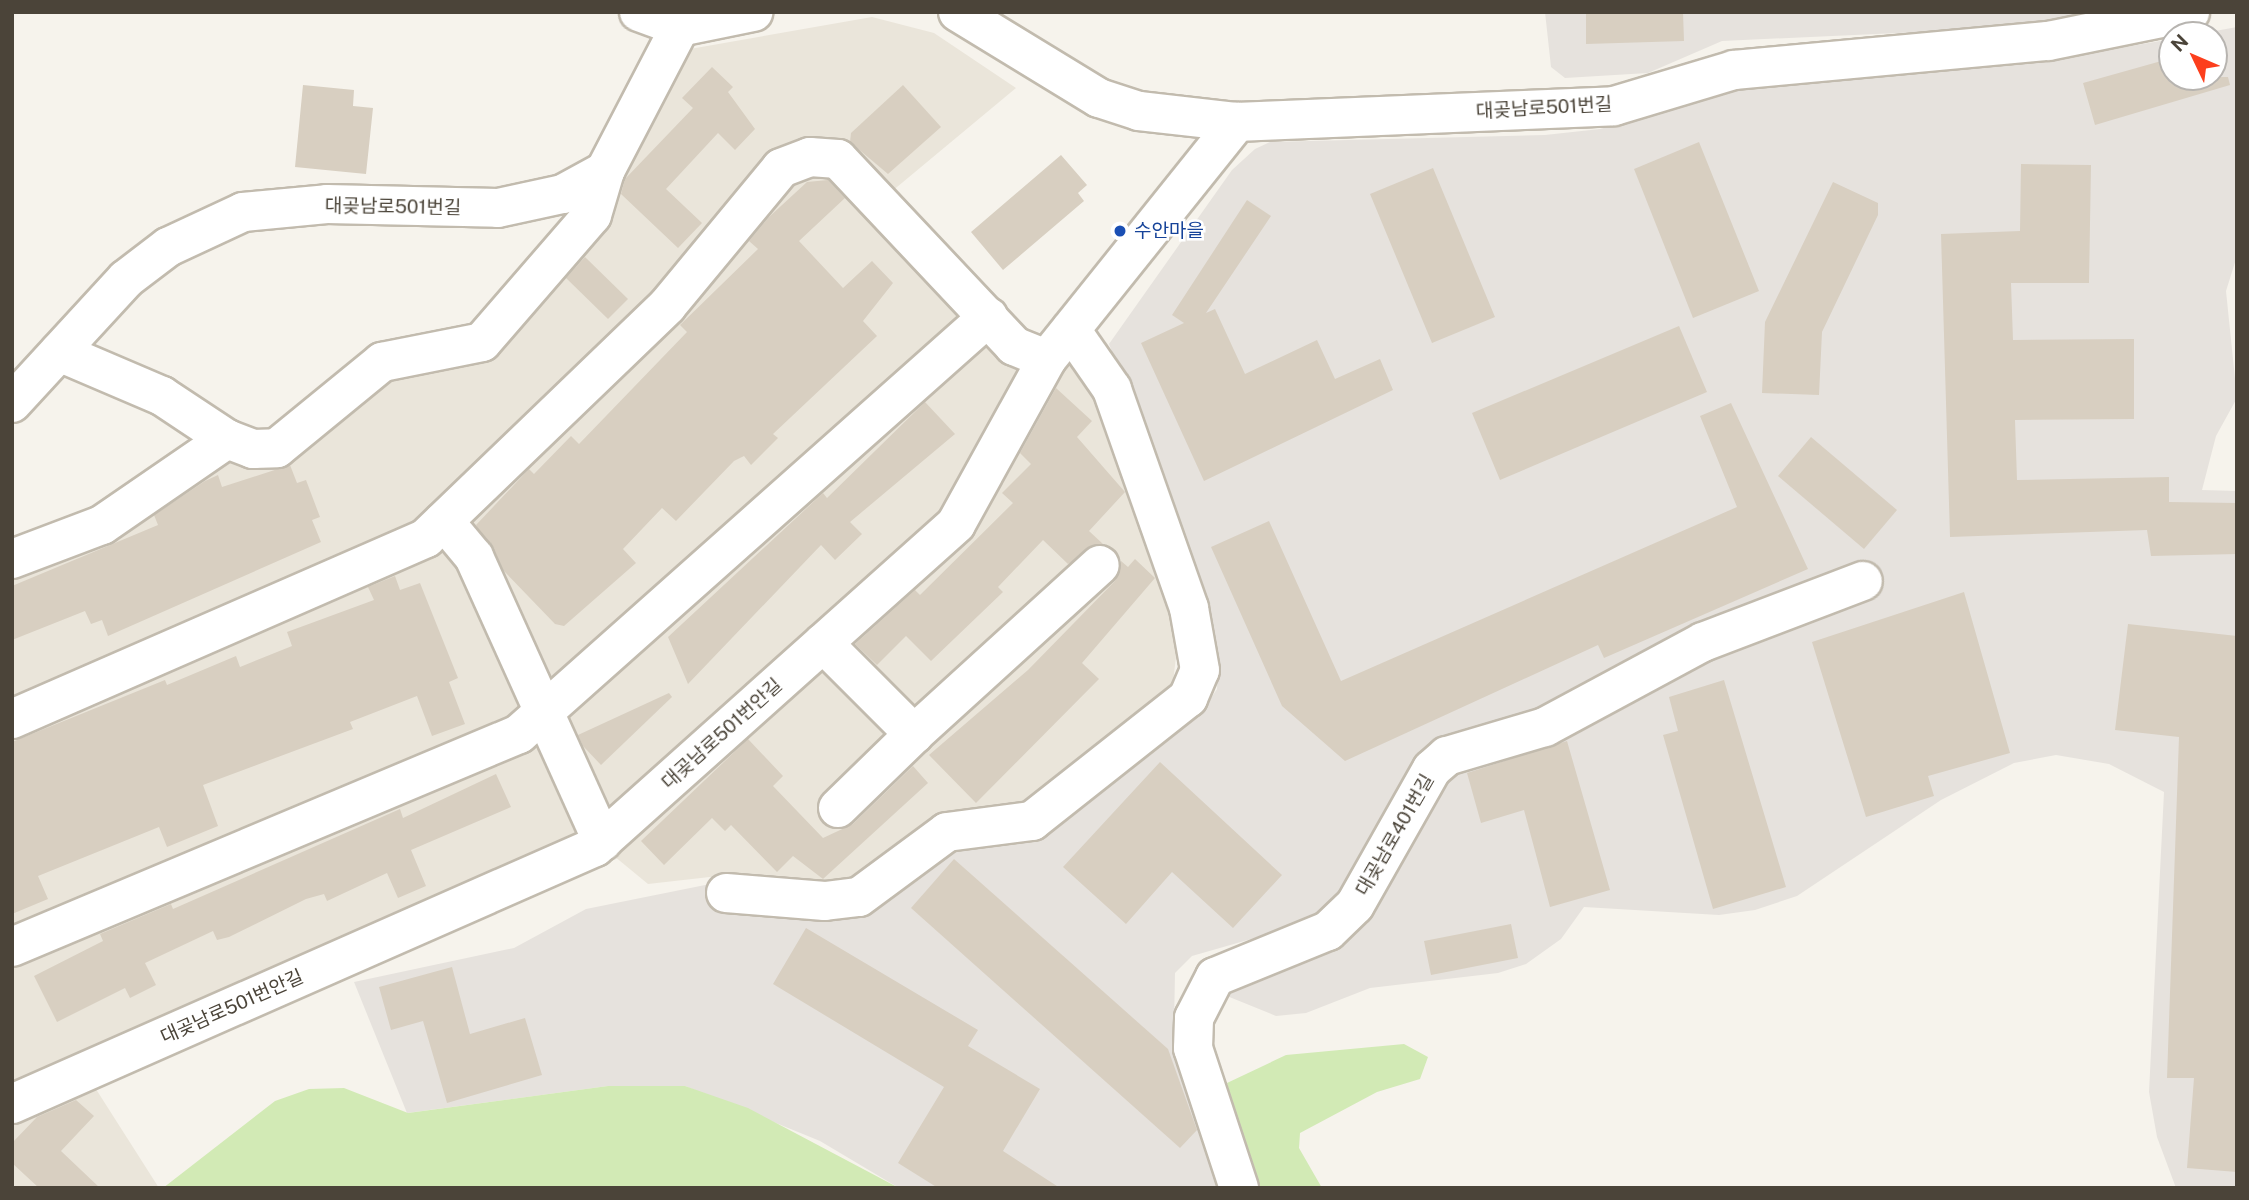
<!DOCTYPE html>
<meta charset="utf-8">
<style>
body{margin:0}
#map{position:relative;width:2249px;height:1200px;overflow:hidden;background:#f6f3ec;font-family:"Public Sans","Noto Sans KR",sans-serif}
div>[style]{position:absolute}
[style*='--x']{left:calc(var(--x)*1px);top:calc(var(--y)*1px);width:calc(var(--w)*1px);rotate:calc(var(--a)*1deg)}
.residential>*{inset:0;background:#eae5da}
.industrial>*{inset:0;background:#e6e2dd}
.green>*{inset:0;background:#d2eab5}
.building>*{inset:0;background:#d8cfc1}
.roads{filter:drop-shadow(2px 0 #c2bbae) drop-shadow(-2px 0 #c2bbae) drop-shadow(0 2px #c2bbae) drop-shadow(0 -2px #c2bbae)}
.minor>*{height:38px;margin:-19px;padding:0 19px;transform-origin:19px;border-radius:19px;background:#fff}
.dots>*{width:19px;height:19px;translate:-50% -50%;box-sizing:border-box;border:4px solid #fff;border-radius:50%}
span{translate:-50% -50%;white-space:nowrap;text-align:center;line-height:1.15;-webkit-text-stroke:5px #fff;paint-order:stroke}
.street-label{font-size:19px;color:#4b4439}
.transit-label{font-size:19px;color:#164399}
.left{translate:0 -50%;text-align:left}
.frame{position:absolute;inset:0;border:14px solid #4b4439;pointer-events:none}
.north{position:absolute;left:2158px;top:21px;width:70px;height:70px;box-sizing:border-box;background:#fff;border:2px solid #b7b4b0;border-radius:50%;rotate:314deg;font-size:19px;font-weight:700;line-height:28px;text-align:center;color:#4b4439}
.north::after{content:'';display:block;margin:auto;width:24px;height:32px;background:#fc3f1d;clip-path:polygon(50% 0,100% 100%,50% 72%,0 100%)}
</style>
<div id="map">
<div class="residential">
<div style="clip-path:polygon(872px 17px,934px 33px,1016px 88px,879px 202px,1047px 359px,1082px 364px,1178px 640px,1173px 682px,1159px 713px,1041px 798px,842px 885px,745px 873px,648px 884px,614px 856px,94px 1086px,159px 1188px,12px 1188px,12px 571px,203px 469px,278px 449px,365px 376px,482px 353px,690px 49px)"></div>
</div>
<div class="industrial">
<div style="clip-path:polygon(1545px 12px,2105px 12px,1985px 29px,1722px 41px,1648px 73px,1565px 78px,1551px 67px)"></div>
<div style="clip-path:polygon(2237px 27px,2237px 256px,2226px 291px,2237px 398px,2216px 436px,2202px 490px,2237px 491px,2237px 1188px,2176px 1188px,2157px 1137px,2149px 1092px,2164px 792px,2109px 764px,2056px 755px,2014px 763px,1941px 800px,1797px 896px,1755px 910px,1719px 915px,1584px 907px,1561px 939px,1526px 964px,1498px 973px,1370px 988px,1306px 1013px,1276px 1016px,1222px 994px,1317px 957px,1348px 935px,1448px 771px,1873px 590px,1868px 560px,1716px 620px,1555px 705px,1462px 732px,1331px 905px,1307px 923px,1192px 956px,1175px 973px,1174px 1025px,1226px 1188px,899px 1188px,820px 1141px,685px 1086px,608px 1086px,407px 1113px,354px 982px,514px 948px,586px 909px,725px 881px,819px 916px,956px 845px,1031px 837px,1060px 825px,1205px 707px,1217px 689px,1218px 665px,1173px 510px,1109px 344px,1232px 170px,1255px 149px,1270px 142px,1545px 135px,1600px 129px,1749px 86px,2049px 60px,2172px 39px,2172px 77px,2214px 77px,2214px 35px,2193px 35px)"></div>
</div>
<div class="green">
<div style="clip-path:polygon(1404px 1044px,1428px 1057px,1420px 1079px,1377px 1092px,1300px 1133px,1299px 1148px,1322px 1188px,1254px 1188px,1227px 1083px,1286px 1055px)"></div>
<div style="clip-path:polygon(608px 1086px,685px 1086px,748px 1108px,899px 1188px,163px 1188px,275px 1101px,309px 1089px,344px 1088px,408px 1113px)"></div>
</div>
<div class="building">
<div style="clip-path:polygon(1586px 12px,1683px 12px,1684px 41px,1586px 44px)"></div>
<div style="clip-path:polygon(2172px 58px,2172px 77px,2228px 77px,2230px 85px,2095px 125px,2083px 83px)"></div>
<div style="clip-path:polygon(712px 67px,733px 87px,728px 92px,755px 129px,735px 150px,718px 133px,666px 189px,702px 223px,678px 248px,621px 194px,625px 179px,693px 108px,682px 98px)"></div>
<div style="clip-path:polygon(303px 85px,354px 90px,353px 106px,373px 108px,366px 174px,295px 167px)"></div>
<div style="clip-path:polygon(903px 85px,941px 127px,888px 174px,850px 142px,851px 133px)"></div>
<div style="clip-path:polygon(1699px 142px,1759px 291px,1693px 318px,1634px 169px)"></div>
<div style="clip-path:polygon(1061px 155px,1087px 185px,1078px 193px,1084px 201px,1003px 270px,971px 232px)"></div>
<div style="clip-path:polygon(2021px 164px,2091px 165px,2089px 283px,2011px 283px,2013px 340px,2134px 339px,2134px 419px,2015px 420px,2017px 480px,2169px 477px,2169px 502px,2237px 503px,2237px 554px,2151px 556px,2147px 530px,1950px 537px,1941px 234px,2020px 231px)"></div>
<div style="clip-path:polygon(1433px 168px,1495px 317px,1432px 343px,1370px 194px)"></div>
<div style="clip-path:polygon(828px 180px,845px 198px,799px 241px,843px 288px,872px 261px,893px 283px,863px 321px,877px 336px,773px 434px,778px 438px,751px 465px,744px 456px,734px 461px,676px 521px,662px 508px,623px 549px,636px 563px,564px 626px,555px 624px,504px 571px,476px 525px,529px 469px,534px 474px,571px 436px,579px 444px,687px 332px,680px 325px,758px 249px,749px 241px,769px 217px,807px 182px)"></div>
<div style="clip-path:polygon(1833px 182px,1878px 203px,1878px 215px,1822px 332px,1819px 395px,1762px 393px,1765px 322px)"></div>
<div style="clip-path:polygon(1247px 200px,1271px 216px,1206px 313px,1215px 309px,1245px 374px,1317px 340px,1335px 379px,1380px 359px,1393px 390px,1204px 481px,1141px 343px,1184px 323px,1172px 315px)"></div>
<div style="clip-path:polygon(585px 257px,628px 299px,608px 319px,566px 278px)"></div>
<div style="clip-path:polygon(1679px 326px,1707px 392px,1500px 480px,1472px 413px)"></div>
<div style="clip-path:polygon(1056px 388px,1092px 421px,1077px 437px,1125px 492px,1089px 531px,1103px 544px,1068px 564px,1043px 540px,998px 587px,1003px 592px,931px 661px,906px 636px,877px 665px,855px 644px,915px 590px,920px 595px,1013px 503px,1002px 493px,1031px 464px,1020px 453px)"></div>
<div style="clip-path:polygon(925px 402px,955px 434px,850px 522px,862px 534px,835px 560px,821px 545px,688px 684px,668px 637px,823px 493px,827px 498px)"></div>
<div style="clip-path:polygon(1731px 403px,1808px 569px,1604px 658px,1598px 645px,1345px 761px,1282px 706px,1211px 547px,1269px 521px,1341px 681px,1737px 507px,1700px 416px)"></div>
<div style="clip-path:polygon(1811px 437px,1897px 510px,1864px 549px,1778px 476px)"></div>
<div style="clip-path:polygon(290px 465px,297px 483px,306px 480px,320px 517px,312px 520px,321px 542px,108px 636px,102px 620px,91px 624px,85px 611px,12px 640px,12px 586px,158px 525px,154px 515px,205px 481px,218px 475px,222px 487px)"></div>
<div style="clip-path:polygon(1135px 559px,1155px 578px,1082px 663px,1099px 679px,976px 803px,929px 755px,1028px 670px,1115px 581px,1121px 561px,1128px 567px)"></div>
<div style="clip-path:polygon(395px 576px,400px 590px,420px 583px,458px 678px,449px 682px,465px 724px,432px 736px,417px 696px,350px 722px,353px 729px,203px 785px,218px 826px,167px 847px,159px 827px,38px 876px,48px 899px,12px 914px,12px 742px,165px 680px,167px 685px,236px 656px,240px 667px,292px 646px,287px 632px,374px 600px,368px 587px)"></div>
<div style="clip-path:polygon(1964px 592px,2010px 753px,1928px 776px,1934px 796px,1866px 817px,1812px 642px)"></div>
<div style="clip-path:polygon(2128px 624px,2237px 636px,2237px 1172px,2187px 1168px,2194px 1078px,2167px 1078px,2179px 737px,2115px 730px)"></div>
<div style="clip-path:polygon(1724px 680px,1786px 887px,1713px 909px,1663px 735px,1678px 731px,1669px 697px)"></div>
<div style="clip-path:polygon(669px 693px,672px 697px,601px 765px,583px 746px,578px 735px)"></div>
<div style="clip-path:polygon(748px 739px,783px 776px,773px 786px,823px 838px,853px 824px,913px 766px,928px 783px,823px 879px,793px 856px,777px 872px,731px 825px,725px 831px,712px 818px,664px 865px,641px 841px)"></div>
<div style="clip-path:polygon(1567px 741px,1610px 890px,1550px 907px,1524px 810px,1481px 823px,1467px 773px)"></div>
<div style="clip-path:polygon(1160px 762px,1282px 875px,1233px 928px,1172px 872px,1126px 924px,1063px 867px)"></div>
<div style="clip-path:polygon(496px 774px,511px 807px,411px 850px,426px 886px,398px 898px,387px 873px,327px 901px,324px 894px,306px 899px,229px 937px,217px 940px,213px 931px,145px 963px,156px 985px,130px 998px,125px 988px,57px 1022px,34px 976px,103px 941px,100px 934px,171px 904px,173px 909px,400px 809px,403px 818px)"></div>
<div style="clip-path:polygon(954px 859px,1168px 1049px,1197px 1130px,1180px 1148px,911px 908px)"></div>
<div style="clip-path:polygon(1511px 924px,1518px 958px,1431px 975px,1424px 941px)"></div>
<div style="clip-path:polygon(806px 928px,978px 1030px,968px 1046px,1040px 1089px,1003px 1151px,1060px 1188px,938px 1188px,898px 1163px,944px 1087px,773px 984px)"></div>
<div style="clip-path:polygon(452px 967px,470px 1034px,525px 1018px,542px 1075px,447px 1103px,423px 1021px,391px 1030px,379px 987px)"></div>
<div style="clip-path:polygon(76px 1100px,94px 1116px,61px 1151px,100px 1188px,39px 1188px,12px 1163px,12px 1143px,37px 1117px)"></div>
</div>
<div class="roads">
<div class="minor">
<div style="--x:639;--y:12;--w:44;--a:20.1"></div>
<div style="--x:958;--y:12;--w:165;--a:31.4"></div>
<div style="--x:1099;--y:98;--w:42;--a:18"></div>
<div style="--x:1139;--y:111;--w:99;--a:6.4"></div>
<div style="--x:1237;--y:122;--w:377;--a:-2.4"></div>
<div style="--x:1614;--y:106;--w:125;--a:-16.7"></div>
<div style="--x:1734;--y:70;--w:315;--a:-5.3"></div>
<div style="--x:2048;--y:41;--w:145;--a:-11.5"></div>
<div style="--x:59;--y:352;--w:112;--a:23.1"></div>
<div style="--x:162;--y:396;--w:78;--a:33.5"></div>
<div style="--x:12;--y:403;--w:168;--a:-47.4"></div>
<div style="--x:126;--y:279;--w:53;--a:-37.3"></div>
<div style="--x:168;--y:247;--w:83;--a:-25"></div>
<div style="--x:243;--y:212;--w:84;--a:-5.4"></div>
<div style="--x:327;--y:204;--w:171;--a:1.3"></div>
<div style="--x:498;--y:208;--w:66;--a:-12.2"></div>
<div style="--x:563;--y:194;--w:48;--a:-28.7"></div>
<div style="--x:605;--y:171;--w:162;--a:-62.5"></div>
<div style="--x:680;--y:27;--w:75;--a:-11.6"></div>
<div style="--x:444;--y:521;--w:47;--a:50.2"></div>
<div style="--x:474;--y:557;--w:312;--a:65.7"></div>
<div style="--x:12;--y:559;--w:96;--a:-20.7"></div>
<div style="--x:102;--y:525;--w:152;--a:-34.5"></div>
<div style="--x:227;--y:439;--w:28;--a:21"></div>
<div style="--x:253;--y:449;--w:24;--a:-2"></div>
<div style="--x:277;--y:448;--w:136;--a:-39.3"></div>
<div style="--x:382;--y:362;--w:102;--a:-11.3"></div>
<div style="--x:482;--y:342;--w:168;--a:-49.1"></div>
<div style="--x:592;--y:215;--w:46;--a:-73.5"></div>
<div style="--x:823;--y:643;--w:129;--a:45"></div>
<div style="--x:914;--y:734;--w:251;--a:-42.3"></div>
<div style="--x:12;--y:719;--w:452;--a:-23.6"></div>
<div style="--x:426;--y:538;--w:335;--a:-43.9"></div>
<div style="--x:667;--y:306;--w:179;--a:-50.4"></div>
<div style="--x:781;--y:168;--w:31;--a:-21"></div>
<div style="--x:810;--y:157;--w:28;--a:4"></div>
<div style="--x:838;--y:159;--w:257;--a:46.7"></div>
<div style="--x:1014;--y:346;--w:35;--a:22"></div>
<div style="--x:838;--y:808;--w:106;--a:-44.2"></div>
<div style="--x:726;--y:893;--w:99;--a:4.6"></div>
<div style="--x:825;--y:901;--w:34;--a:-7"></div>
<div style="--x:859;--y:897;--w:109;--a:-36.5"></div>
<div style="--x:947;--y:832;--w:86;--a:-7.4"></div>
<div style="--x:1032;--y:821;--w:199;--a:-38.3"></div>
<div style="--x:1188;--y:698;--w:30;--a:-67"></div>
<div style="--x:1200;--y:670;--w:63;--a:-100.1"></div>
<div style="--x:1189;--y:608;--w:232;--a:-109.4"></div>
<div style="--x:1112;--y:389;--w:72;--a:-124.8"></div>
<div style="--x:12;--y:947;--w:550;--a:-22.79"></div>
<div style="--x:519;--y:734;--w:628;--a:-41.64"></div>
<div style="--x:12;--y:1104;--w:637;--a:-23.79"></div>
<div style="--x:595;--y:847;--w:484;--a:-41.8"></div>
<div style="--x:956;--y:524;--w:188;--a:-61.1"></div>
<div style="--x:1047;--y:359;--w:304;--a:-51.3"></div>
<div style="--x:1239;--y:1188;--w:147;--a:-108.2"></div>
<div style="--x:1193;--y:1048;--w:30;--a:-88"></div>
<div style="--x:1194;--y:1018;--w:46;--a:-62.9"></div>
<div style="--x:1215;--y:977;--w:122;--a:-22.2"></div>
<div style="--x:1328;--y:931;--w:37;--a:-44"></div>
<div style="--x:1355;--y:905;--w:156;--a:-60.5"></div>
<div style="--x:1432;--y:769;--w:20;--a:-41"></div>
<div style="--x:1447;--y:756;--w:102;--a:-16.5"></div>
<div style="--x:1545;--y:727;--w:179;--a:-28.3"></div>
<div style="--x:1703;--y:642;--w:171;--a:-20.9"></div>
</div>
</div>
<div class="dots">
<div style="left:1120px;top:231px;background:#1a4fb4"></div>
</div>
<div class="street-label">
<span style="left:1544px;top:108px;rotate:-3deg">대곶남로501번길</span>
<span style="left:393px;top:207px;rotate:1deg">대곶남로501번길</span>
<span style="left:722px;top:734px;rotate:-42deg">대곶남로501번안길</span>
<span style="left:1395px;top:835px;rotate:-60deg">대곶남로401번길</span>
<span style="left:232px;top:1007px;rotate:-24deg">대곶남로501번안길</span>
</div>
<div class="transit-label">
<span class="left" style="left:1134px;top:231px">수안마을</span>
</div>
<div class="frame"></div>
<div class="north">N</div>
</div>
